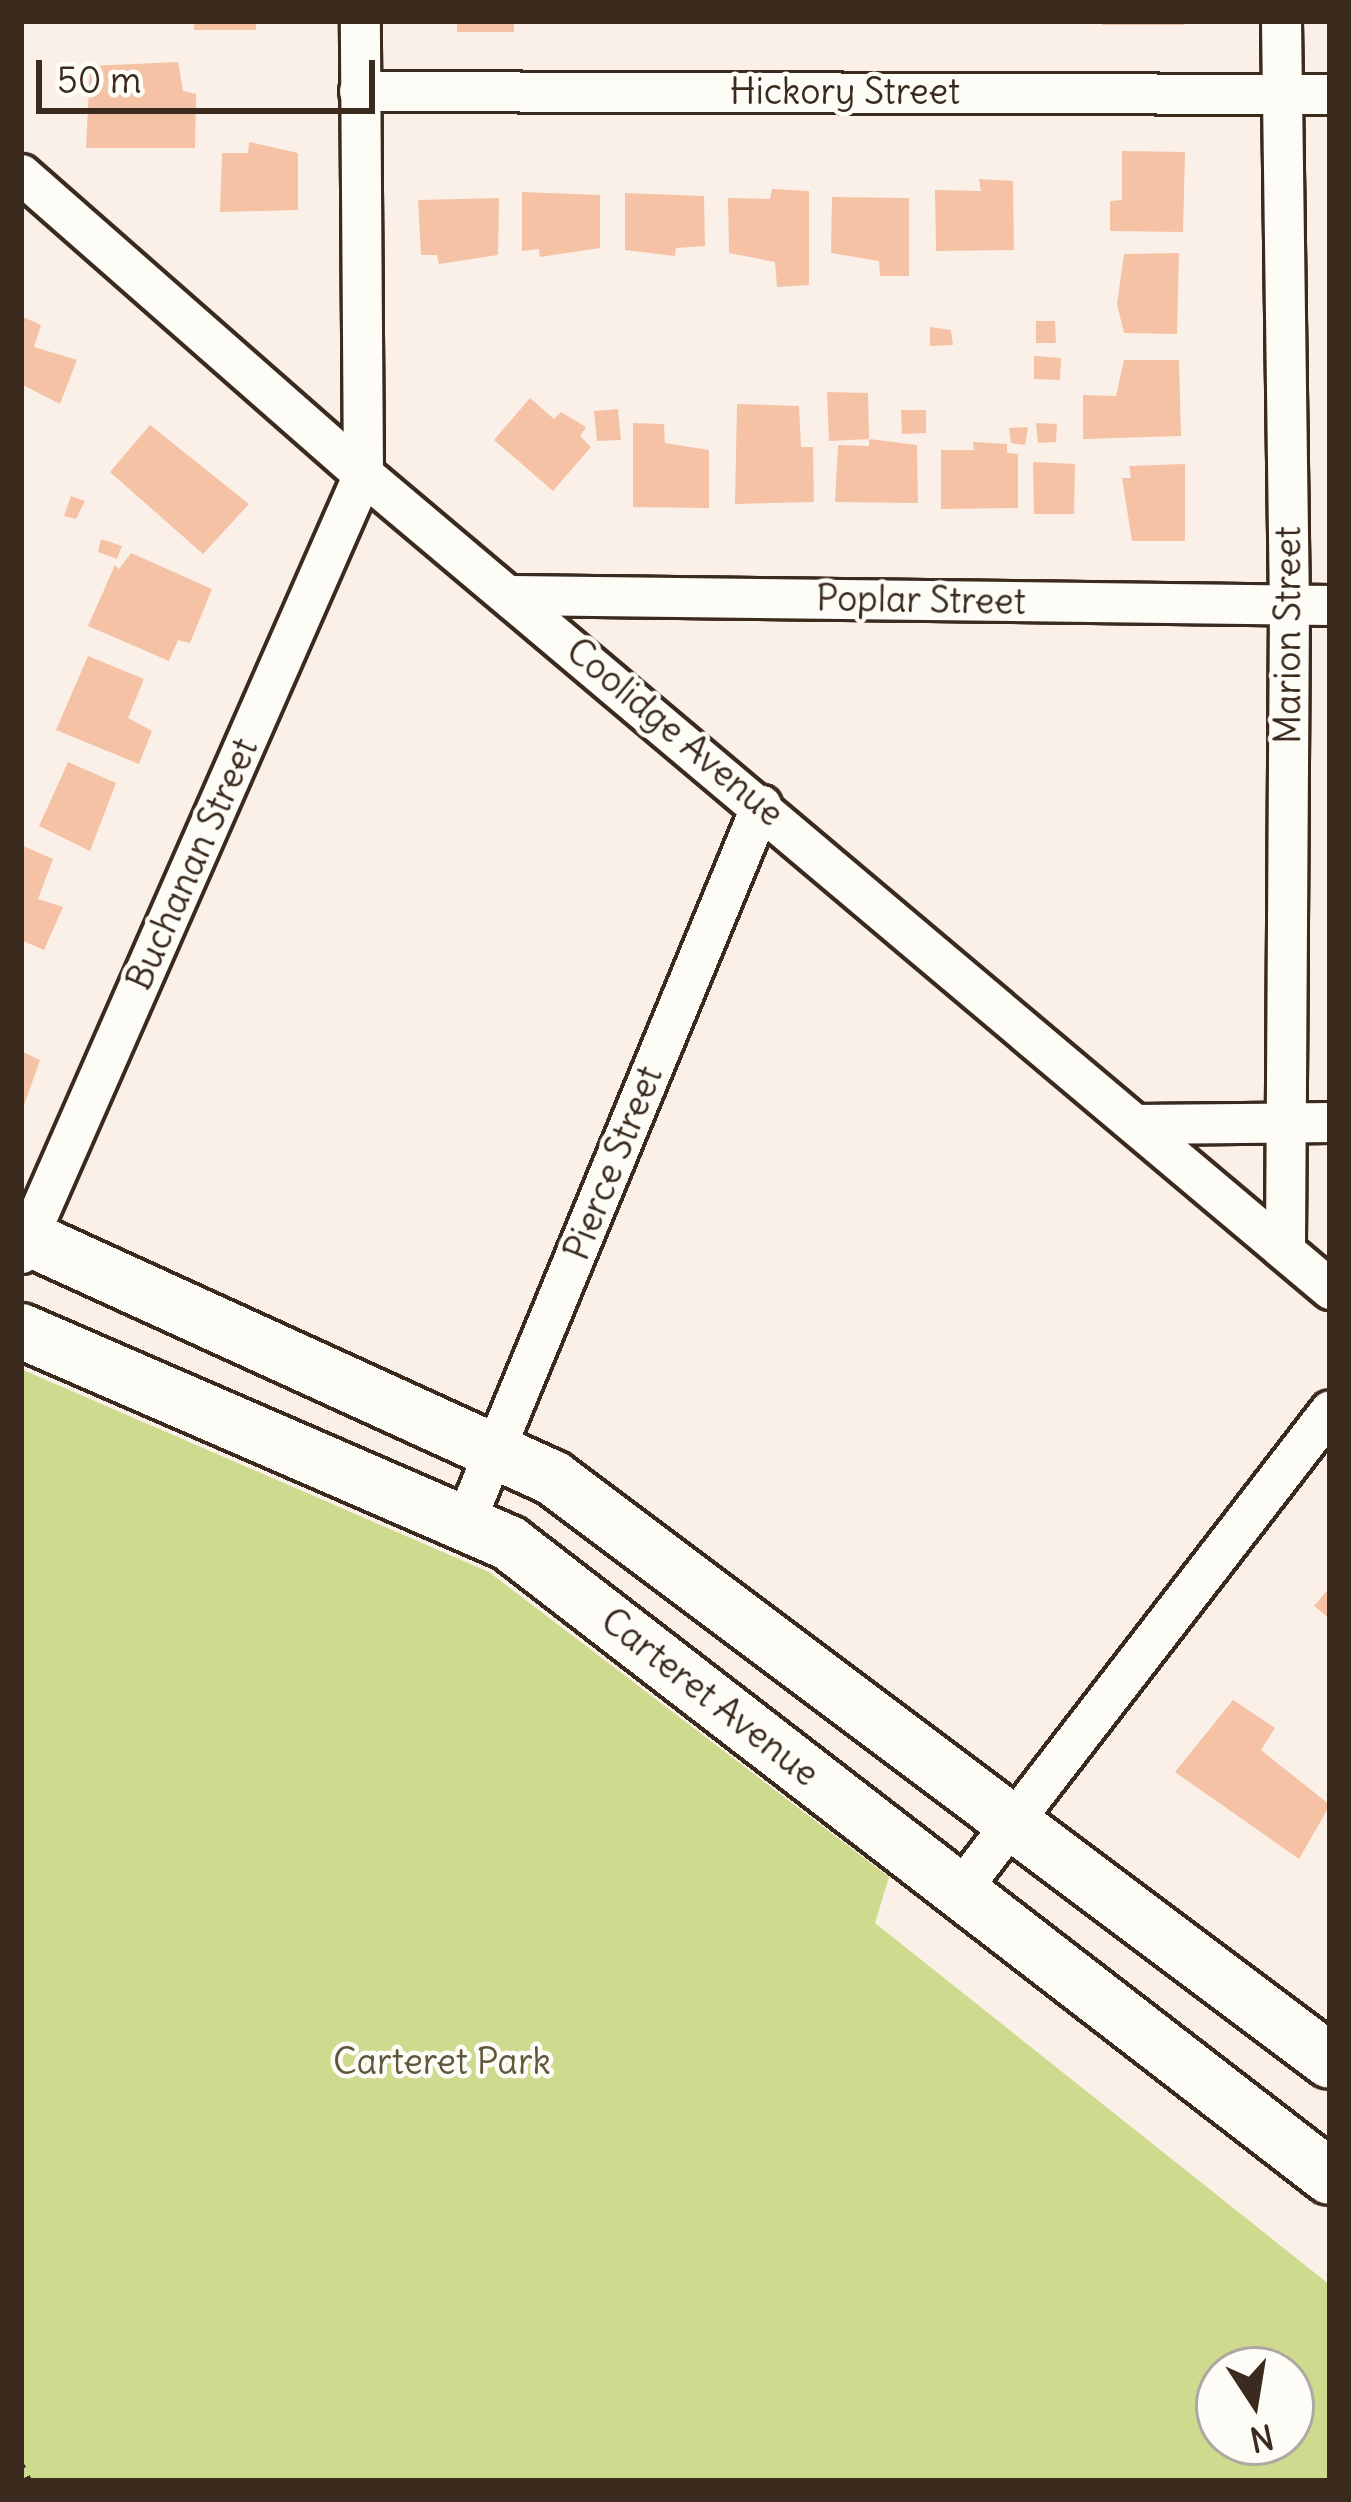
<!DOCTYPE html>
<style>
body{margin:0}
#map{position:relative;width:1351px;height:2502px;overflow:hidden;background:#fbf0e7;font-family:Delius,sans-serif}
div>[style]{position:absolute}
[style*='--x']{left:calc(var(--x)*1px);top:calc(var(--y)*1px);width:calc(var(--w)*1px);rotate:calc(var(--a)*1deg)}
.green>*{inset:0;background:#cedb8e}
.building>*{inset:0;background:#f5c2a5}
.path>*{height:8px;margin-top:-4px;transform-origin:0;background:repeating-linear-gradient(90deg,#3b2a1e 0 3px,transparent 0 12px)}
.roads{filter:drop-shadow(3px 0 #3b2a1e) drop-shadow(-3px 0 #3b2a1e) drop-shadow(0 3px #3b2a1e) drop-shadow(0 -3px #3b2a1e)}
.street>*{height:39px;margin:-19.5px;padding:0 19.5px;transform-origin:19.5px;border-radius:19.5px;background:#fdfcf7}
.secondary>*{height:54px;margin:-27px;padding:0 27px;transform-origin:27px;border-radius:27px;background:#fdfcf7}
span{translate:-50% -50%;white-space:nowrap;text-align:center;line-height:1.15;-webkit-text-stroke:9px #fdfcf7;paint-order:stroke}
.street-label{font-size:36px;color:#3b2a1e}
.park-label{font-size:36px;color:#60563a}
.frame{position:absolute;inset:0;border:24px solid #3b2a1e;pointer-events:none}
.north{position:absolute;left:1195px;top:2346px;width:120px;height:120px;box-sizing:border-box;background:#fdfcf7;border:3px solid #afa8a0;border-radius:50%;rotate:168deg;font-size:33px;font-weight:700;line-height:48px;text-align:center;color:#3b2a1e}
.north::after{content:'';display:block;margin:auto;width:42px;height:54px;background:#3b2a1e;clip-path:polygon(50% 0,100% 100%,50% 72%,0 100%)}
.scale{position:absolute;left:36px;top:60px;width:339px;height:54px;box-sizing:border-box;border:6px solid #3b2a1e;border-top:0;padding-left:15px;font-size:36px;line-height:42px;white-space:nowrap;color:#3b2a1e;-webkit-text-stroke:9px #fdfcf7;paint-order:stroke}
</style>
<div id="map">
<div class="green">
<div style="clip-path:polygon(evenodd,21px 1369px,489px 1572px,889px 1877px,875px 1923px,1330px 2285px,1330px 2481px,21px 2481px,21px 1369px,1219px 2370px,1291px 2370px,1291px 2442px,1219px 2442px,1219px 2370px)"></div>
</div>
<div class="building">
<div style="clip-path:polygon(194px 21px,256px 21px,256px 30px,194px 30px)"></div>
<div style="clip-path:polygon(457px 21px,514px 21px,514px 32px,457px 32px)"></div>
<div style="clip-path:polygon(1102px 21px,1184px 21px,1184px 25px,1102px 25px)"></div>
<div style="clip-path:polygon(178px 62px,183px 91px,196px 94px,195px 148px,86px 148px,90px 66px)"></div>
<div style="clip-path:polygon(249px 142px,298px 153px,298px 210px,220px 212px,222px 153px,248px 153px)"></div>
<div style="clip-path:polygon(1122px 151px,1185px 152px,1183px 232px,1110px 231px,1110px 201px,1122px 200px)"></div>
<div style="clip-path:polygon(979px 179px,1013px 181px,1014px 250px,936px 251px,935px 190px,981px 191px)"></div>
<div style="clip-path:polygon(772px 189px,809px 191px,809px 285px,777px 287px,775px 262px,729px 253px,728px 198px,770px 199px)"></div>
<div style="clip-path:polygon(522px 192px,600px 195px,600px 248px,540px 257px,539px 249px,522px 251px)"></div>
<div style="clip-path:polygon(625px 193px,704px 196px,705px 246px,676px 248px,675px 256px,625px 250px)"></div>
<div style="clip-path:polygon(832px 197px,909px 198px,909px 276px,880px 276px,879px 261px,831px 253px)"></div>
<div style="clip-path:polygon(499px 198px,498px 255px,439px 264px,437px 255px,421px 255px,418px 200px)"></div>
<div style="clip-path:polygon(1179px 253px,1177px 334px,1124px 333px,1117px 304px,1124px 254px)"></div>
<div style="clip-path:polygon(21px 316px,41px 325px,34px 347px,77px 360px,60px 404px,21px 384px)"></div>
<div style="clip-path:polygon(1036px 321px,1055px 321px,1056px 343px,1036px 343px)"></div>
<div style="clip-path:polygon(930px 327px,951px 330px,953px 345px,930px 346px)"></div>
<div style="clip-path:polygon(1034px 356px,1061px 358px,1060px 380px,1034px 379px)"></div>
<div style="clip-path:polygon(1124px 360px,1179px 360px,1181px 436px,1083px 439px,1083px 395px,1116px 396px)"></div>
<div style="clip-path:polygon(827px 392px,868px 393px,869px 439px,829px 441px)"></div>
<div style="clip-path:polygon(530px 398px,554px 419px,561px 412px,586px 427px,580px 436px,591px 447px,553px 491px,494px 440px)"></div>
<div style="clip-path:polygon(737px 404px,799px 406px,801px 447px,813px 447px,814px 502px,735px 504px)"></div>
<div style="clip-path:polygon(618px 409px,621px 440px,597px 441px,594px 411px)"></div>
<div style="clip-path:polygon(901px 410px,926px 410px,926px 433px,902px 434px)"></div>
<div style="clip-path:polygon(633px 423px,664px 424px,665px 443px,709px 450px,709px 508px,633px 507px)"></div>
<div style="clip-path:polygon(1036px 423px,1057px 424px,1056px 442px,1038px 443px)"></div>
<div style="clip-path:polygon(150px 425px,249px 504px,203px 554px,110px 472px)"></div>
<div style="clip-path:polygon(1028px 427px,1025px 445px,1011px 443px,1009px 428px)"></div>
<div style="clip-path:polygon(869px 439px,917px 445px,918px 503px,835px 502px,838px 445px,869px 446px)"></div>
<div style="clip-path:polygon(973px 442px,1007px 444px,1007px 453px,1018px 454px,1018px 508px,941px 509px,941px 450px,974px 450px)"></div>
<div style="clip-path:polygon(1033px 462px,1075px 464px,1074px 514px,1034px 514px)"></div>
<div style="clip-path:polygon(1185px 464px,1185px 541px,1132px 541px,1122px 478px,1131px 478px,1129px 466px)"></div>
<div style="clip-path:polygon(71px 496px,85px 501px,76px 519px,64px 516px)"></div>
<div style="clip-path:polygon(101px 539px,122px 546px,117px 559px,98px 552px)"></div>
<div style="clip-path:polygon(131px 553px,212px 589px,190px 643px,178px 640px,169px 661px,88px 626px,115px 565px,119px 569px)"></div>
<div style="clip-path:polygon(88px 656px,144px 679px,128px 718px,152px 731px,139px 764px,56px 730px)"></div>
<div style="clip-path:polygon(68px 762px,116px 783px,90px 851px,39px 826px)"></div>
<div style="clip-path:polygon(21px 845px,53px 859px,38px 899px,63px 907px,44px 950px,21px 940px)"></div>
<div style="clip-path:polygon(21px 1051px,40px 1060px,22px 1111px,21px 1111px)"></div>
<div style="clip-path:polygon(1330px 1587px,1330px 1619px,1314px 1606px)"></div>
<div style="clip-path:polygon(1233px 1700px,1275px 1728px,1261px 1750px,1330px 1805px,1299px 1859px,1175px 1772px)"></div>
</div>
<div class="path">
<div style="--x:21;--y:2466;--w:17;--a:65"></div>
</div>
<div class="roads">
<div class="street">
<div style="--x:1281;--y:21;--w:584;--a:89.22"></div>
<div style="--x:1289;--y:605;--w:644;--a:90.36"></div>
<div style="--x:359;--y:91;--w:971;--a:0.18"></div>
<div style="--x:21;--y:174;--w:455;--a:41.3"></div>
<div style="--x:363;--y:474;--w:1265;--a:40.12"></div>
<div style="--x:512;--y:595;--w:818;--a:0.7"></div>
<div style="--x:1136;--y:1124;--w:194;--a:-0.6"></div>
<div style="--x:21;--y:1253;--w:851;--a:-66.3"></div>
<div style="--x:363;--y:474;--w:453;--a:-90.4"></div>
<div style="--x:465;--y:1521;--w:775;--a:-67.54"></div>
<div style="--x:959;--y:1891;--w:607;--a:-52.36"></div>
</div>
<div class="secondary">
<div style="--x:21;--y:1235;--w:585;--a:24.55"></div>
<div style="--x:553;--y:1478;--w:971;--a:36.88"></div>
<div style="--x:21;--y:1331;--w:532;--a:23.48"></div>
<div style="--x:509;--y:1543;--w:1037;--a:37.68"></div>
</div>
</div>
<div class="street-label">
<span style="left:845px;top:92px">Hickory Street</span>
<span style="left:921px;top:600px;rotate:1deg">Poplar Street</span>
<span style="left:1288px;top:635px;rotate:-90deg">Marion Street</span>
<span style="left:675px;top:732px;rotate:40deg">Coolidge Avenue</span>
<span style="left:192px;top:864px;rotate:-66deg">Buchanan Street</span>
<span style="left:613px;top:1163px;rotate:-68deg">Pierce Street</span>
<span style="left:710px;top:1697px;rotate:38deg">Carteret Avenue</span>
</div>
<div class="park-label">
<span style="left:442px;top:2062px">Carteret Park</span>
</div>
<div class="frame"></div>
<div class="north">N</div>
<div class="scale">50 m</div>
</div>
